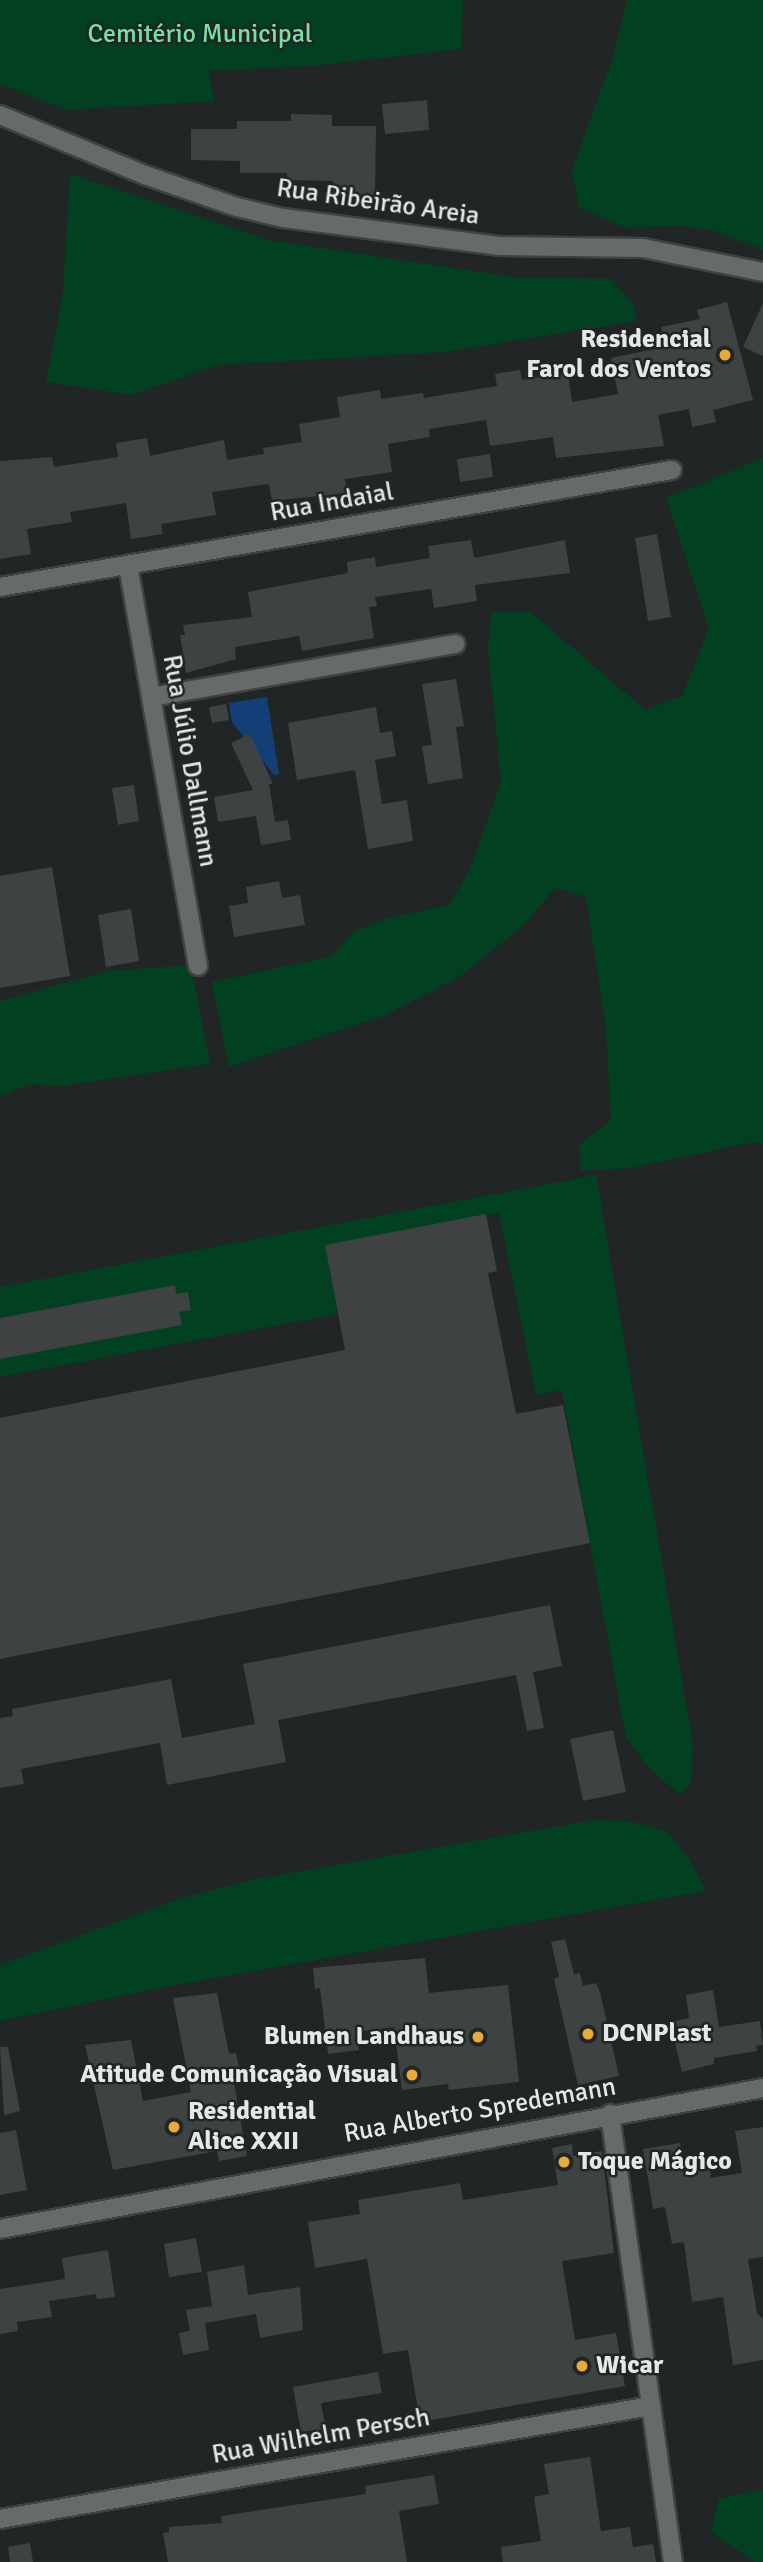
<!DOCTYPE html>
<meta charset="utf-8">
<style>
body{margin:0}
#map{position:relative;width:763px;height:2562px;overflow:hidden;background:#212526;font-family:Signika,sans-serif}
div>[style]{position:absolute}
[style*='--x']{left:calc(var(--x)*1px);top:calc(var(--y)*1px);width:calc(var(--w)*1px);rotate:calc(var(--a)*1deg)}
.green>*{inset:0;background:#014122}
.water>*{inset:0;background:#143f76}
.building>*{inset:0;background:#3e4242}
.roads{filter:drop-shadow(2px 0 #3f4243) drop-shadow(-2px 0 #3f4243) drop-shadow(0 2px #3f4243) drop-shadow(0 -2px #3f4243)}
.street>*{height:18px;margin:-9px;padding:0 9px;transform-origin:9px;border-radius:9px;background:#666a6b}
.secondary>*{height:18px;margin:-9px;padding:0 9px;transform-origin:9px;border-radius:9px;background:#666a6b}
.dots>*{width:19px;height:19px;translate:-50% -50%;box-sizing:border-box;border:4px solid #212526;border-radius:50%}
span{translate:-50% -50%;white-space:nowrap;text-align:center;line-height:1.15;-webkit-text-stroke:5px #212526;paint-order:stroke}
.park-label{font-size:26px;color:#78e1a0}
.street-label{font-size:26px;color:#e5e8e8}
.poi-label{font-size:26px;color:#e5e8e8;font-weight:700}
.right{translate:-100% -50%;text-align:right}
.left{translate:0 -50%;text-align:left}
</style>
<div id="map">
<div class="green">
<div style="clip-path:polygon(0 0,463px 0,461px 49px,312px 66px,208px 71px,215px 101px,65px 110px,0 84px)"></div>
<div style="clip-path:polygon(627px 0,763px 0,763px 250px,715px 231px,680px 226px,626px 228px,579px 208px,572px 170px,614px 54px)"></div>
<div style="clip-path:polygon(70px 174px,269px 240px,513px 277px,612px 279px,635px 307px,637px 321px,445px 352px,217px 365px,132px 395px,46px 382px,63px 293px)"></div>
<div style="clip-path:polygon(763px 458px,763px 1144px,754px 1142px,631px 1168px,581px 1171px,579px 1145px,611px 1120px,606px 1029px,586px 897px,555px 888px,524px 925px,459px 977px,383px 1016px,229px 1067px,212px 982px,332px 956px,354px 932px,384px 919px,449px 905px,469px 871px,501px 783px,488px 649px,492px 612px,531px 612px,645px 710px,682px 696px,709px 628px,666px 498px)"></div>
<div style="clip-path:polygon(191px 965px,210px 1064px,63px 1086px,29px 1084px,0 1097px,0 1001px,107px 971px)"></div>
<div style="clip-path:polygon(596px 1175px,693px 1744px,691px 1783px,681px 1795px,652px 1771px,626px 1738px,562px 1390px,536px 1395px,499px 1213px,325px 1245px,338px 1314px,0 1377px,0 1359px,181px 1325px,179px 1312px,191px 1309px,188px 1292px,176px 1294px,174px 1285px,0 1318px,0 1287px)"></div>
<div style="clip-path:polygon(594px 1820px,629px 1821px,667px 1831px,688px 1857px,706px 1891px,170px 1986px,0 2021px,0 1965px,179px 1899px,256px 1879px)"></div>
<div style="clip-path:polygon(763px 2490px,763px 2562px,755px 2562px,711px 2532px,719px 2498px)"></div>
</div>
<div class="water">
<div style="clip-path:polygon(267px 697px,279px 774px,274px 775px,232px 722px,229px 703px)"></div>
</div>
<div class="building">
<div style="clip-path:polygon(427px 100px,429px 130px,385px 134px,382px 104px)"></div>
<div style="clip-path:polygon(291px 114px,332px 115px,332px 126px,376px 126px,375px 195px,333px 194px,333px 181px,287px 180px,287px 173px,240px 173px,240px 161px,191px 160px,191px 129px,237px 129px,237px 121px,291px 121px)"></div>
<div style="clip-path:polygon(727px 302px,753px 400px,713px 410px,716px 422px,692px 427px,689px 409px,658px 415px,664px 446px,556px 458px,553px 437px,490px 446px,486px 420px,429px 429px,430px 437px,388px 444px,392px 472px,345px 479px,347px 493px,272px 501px,269px 484px,212px 492px,216px 515px,161px 524px,163px 534px,131px 539px,126px 503px,70px 512px,72px 522px,27px 529px,31px 554px,0 559px,0 461px,52px 457px,54px 467px,118px 457px,116px 443px,147px 438px,150px 456px,224px 440px,227px 460px,264px 454px,263px 448px,302px 442px,299px 424px,340px 417px,337px 397px,380px 390px,381px 399px,423px 393px,424px 398px,497px 386px,495px 374px,520px 370px,522px 380px,568px 372px,572px 402px,618px 394px,611px 358px,665px 347px,661px 327px,700px 319px,697px 310px)"></div>
<div style="clip-path:polygon(763px 303px,763px 356px,743px 347px)"></div>
<div style="clip-path:polygon(490px 454px,493px 477px,460px 482px,457px 459px)"></div>
<div style="clip-path:polygon(657px 534px,671px 617px,648px 621px,635px 538px)"></div>
<div style="clip-path:polygon(471px 540px,474px 558px,565px 540px,570px 573px,475px 585px,477px 601px,434px 608px,431px 589px,375px 597px,377px 606px,369px 607px,374px 638px,302px 651px,299px 636px,235px 647px,236px 659px,186px 673px,180px 635px,185px 635px,183px 625px,252px 617px,248px 592px,348px 573px,347px 562px,375px 557px,376px 567px,430px 558px,428px 546px)"></div>
<div style="clip-path:polygon(456px 679px,464px 726px,456px 727px,463px 778px,428px 784px,422px 746px,432px 745px,422px 684px)"></div>
<div style="clip-path:polygon(226px 704px,229px 720px,212px 723px,209px 707px)"></div>
<div style="clip-path:polygon(376px 707px,380px 733px,392px 731px,396px 756px,375px 760px,382px 804px,407px 800px,413px 841px,368px 849px,355px 770px,297px 780px,288px 723px)"></div>
<div style="clip-path:polygon(250px 734px,273px 784px,269px 784px,275px 822px,288px 820px,291px 840px,261px 845px,256px 816px,218px 822px,214px 797px,253px 790px,231px 743px)"></div>
<div style="clip-path:polygon(134px 785px,139px 821px,118px 825px,112px 788px)"></div>
<div style="clip-path:polygon(52px 867px,70px 976px,0 988px,0 876px)"></div>
<div style="clip-path:polygon(279px 881px,282px 898px,300px 895px,305px 925px,234px 937px,229px 906px,248px 903px,246px 887px)"></div>
<div style="clip-path:polygon(131px 909px,139px 961px,106px 967px,98px 915px)"></div>
<div style="clip-path:polygon(486px 1214px,497px 1271px,488px 1273px,516px 1414px,563px 1405px,590px 1543px,0 1659px,0 1418px,345px 1350px,325px 1245px)"></div>
<div style="clip-path:polygon(175px 1285px,176px 1294px,188px 1292px,191px 1310px,179px 1312px,182px 1325px,0 1359px,0 1318px)"></div>
<div style="clip-path:polygon(550px 1605px,562px 1666px,533px 1672px,544px 1728px,527px 1731px,516px 1675px,278px 1720px,286px 1762px,167px 1785px,160px 1743px,21px 1769px,24px 1784px,0 1788px,0 1718px,13px 1716px,12px 1709px,171px 1679px,182px 1738px,255px 1724px,243px 1664px)"></div>
<div style="clip-path:polygon(613px 1730px,626px 1792px,583px 1801px,570px 1739px)"></div>
<div style="clip-path:polygon(565px 1939px,574px 1974px,580px 1973px,583px 1986px,596px 1983px,600px 1992px,619px 2076px,578px 2085px,554px 1979px,559px 1977px,551px 1942px)"></div>
<div style="clip-path:polygon(425px 1958px,429px 1993px,508px 1985px,519px 2082px,449px 2090px,448px 2084px,402px 2090px,394px 2027px,357px 2032px,359px 2050px,328px 2054px,320px 1988px,315px 1989px,313px 1968px)"></div>
<div style="clip-path:polygon(713px 1990px,719px 2027px,760px 2021px,763px 2045px,756px 2046px,757px 2051px,714px 2058px,714px 2064px,682px 2072px,670px 2022px,689px 2018px,686px 1995px)"></div>
<div style="clip-path:polygon(217px 1993px,229px 2054px,236px 2053px,242px 2082px,234px 2083px,247px 2156px,219px 2161px,217px 2151px,113px 2170px,85px 2045px,131px 2040px,143px 2101px,191px 2092px,173px 1998px)"></div>
<div style="clip-path:polygon(0 2047px,8px 2047px,20px 2111px,4px 2115px)"></div>
<div style="clip-path:polygon(763px 2127px,763px 2257px,748px 2259px,757px 2313px,763px 2319px,763px 2360px,733px 2365px,723px 2297px,692px 2302px,684px 2242px,672px 2244px,665px 2207px,653px 2209px,643px 2149px,680px 2143px,684px 2163px,708px 2159px,711px 2178px,742px 2173px,735px 2131px)"></div>
<div style="clip-path:polygon(16px 2130px,27px 2190px,0 2195px,0 2133px)"></div>
<div style="clip-path:polygon(572px 2144px,573px 2156px,602px 2151px,614px 2253px,562px 2261px,575px 2340px,616px 2333px,625px 2386px,420px 2422px,408px 2350px,383px 2354px,367px 2259px,315px 2268px,308px 2222px,360px 2214px,358px 2200px,460px 2183px,463px 2200px,558px 2185px,552px 2148px)"></div>
<div style="clip-path:polygon(196px 2238px,202px 2272px,169px 2277px,164px 2244px)"></div>
<div style="clip-path:polygon(108px 2250px,115px 2297px,97px 2299px,96px 2294px,49px 2301px,52px 2317px,17px 2322px,18px 2331px,0 2334px,0 2289px,65px 2279px,62px 2258px)"></div>
<div style="clip-path:polygon(244px 2265px,248px 2295px,300px 2287px,303px 2330px,260px 2338px,256px 2314px,205px 2323px,209px 2350px,183px 2355px,179px 2333px,190px 2331px,186px 2310px,212px 2306px,207px 2272px)"></div>
<div style="clip-path:polygon(378px 2372px,382px 2393px,321px 2403px,326px 2429px,301px 2432px,293px 2387px)"></div>
<div style="clip-path:polygon(590px 2457px,601px 2531px,630px 2527px,633px 2547px,653px 2544px,656px 2562px,503px 2562px,501px 2547px,541px 2541px,534px 2497px,549px 2494px,544px 2464px)"></div>
<div style="clip-path:polygon(434px 2475px,439px 2504px,399px 2511px,407px 2562px,168px 2562px,163px 2533px,169px 2532px,169px 2527px,222px 2523px,221px 2516px,366px 2494px,365px 2486px)"></div>
<div style="clip-path:polygon(30px 2543px,33px 2562px,10px 2562px,8px 2547px)"></div>
</div>
<div class="roads">
<div class="street">
<div style="--x:128;--y:565;--w:407;--a:80.1"></div>
<div style="--x:0;--y:587;--w:682;--a:-9.88"></div>
<div style="--x:151;--y:697;--w:309;--a:-9.9"></div>
<div style="--x:610;--y:2114;--w:452;--a:82"></div>
<div style="--x:0;--y:2519;--w:661;--a:-9.85"></div>
</div>
<div class="secondary">
<div style="--x:0;--y:115;--w:157;--a:22.5"></div>
<div style="--x:145;--y:175;--w:97;--a:19.2"></div>
<div style="--x:237;--y:207;--w:47;--a:13.4"></div>
<div style="--x:283;--y:218;--w:217;--a:7.4"></div>
<div style="--x:498;--y:246;--w:145;--a:0.8"></div>
<div style="--x:643;--y:248;--w:122;--a:11.3"></div>
<div style="--x:0;--y:2229;--w:776;--a:-10.47"></div>
</div>
</div>
<div class="dots">
<div style="left:725px;top:355px;background:#e8ab37"></div>
<div style="left:588px;top:2034px;background:#e8ab37"></div>
<div style="left:478px;top:2037px;background:#e8ab37"></div>
<div style="left:412px;top:2075px;background:#e8ab37"></div>
<div style="left:174px;top:2127px;background:#e8ab37"></div>
<div style="left:564px;top:2162px;background:#e8ab37"></div>
<div style="left:582px;top:2366px;background:#e8ab37"></div>
</div>
<div class="park-label">
<span style="left:200px;top:35px">Cemitério Municipal</span>
</div>
<div class="street-label">
<span style="left:378px;top:203px;rotate:8deg">Rua Ribeirão Areia</span>
<span style="left:332px;top:503px;rotate:-10deg">Rua Indaial</span>
<span style="left:189px;top:761px;rotate:80deg">Rua Júlio Dallmann</span>
<span style="left:480px;top:2111px;rotate:-10deg">Rua Alberto Spredemann</span>
<span style="left:321px;top:2437px;rotate:-10deg">Rua Wilhelm Persch</span>
</div>
<div class="poi-label">
<span class="right" style="left:711px;top:355px">Residencial<br>Farol dos Ventos</span>
<span class="left" style="left:602px;top:2034px">DCNPlast</span>
<span class="right" style="left:464px;top:2037px">Blumen Landhaus</span>
<span class="right" style="left:398px;top:2075px">Atitude Comunicação Visual</span>
<span class="left" style="left:188px;top:2127px">Residential<br>Alice XXII</span>
<span class="left" style="left:578px;top:2162px">Toque Mágico</span>
<span class="left" style="left:596px;top:2366px">Wicar</span>
</div>
</div>
